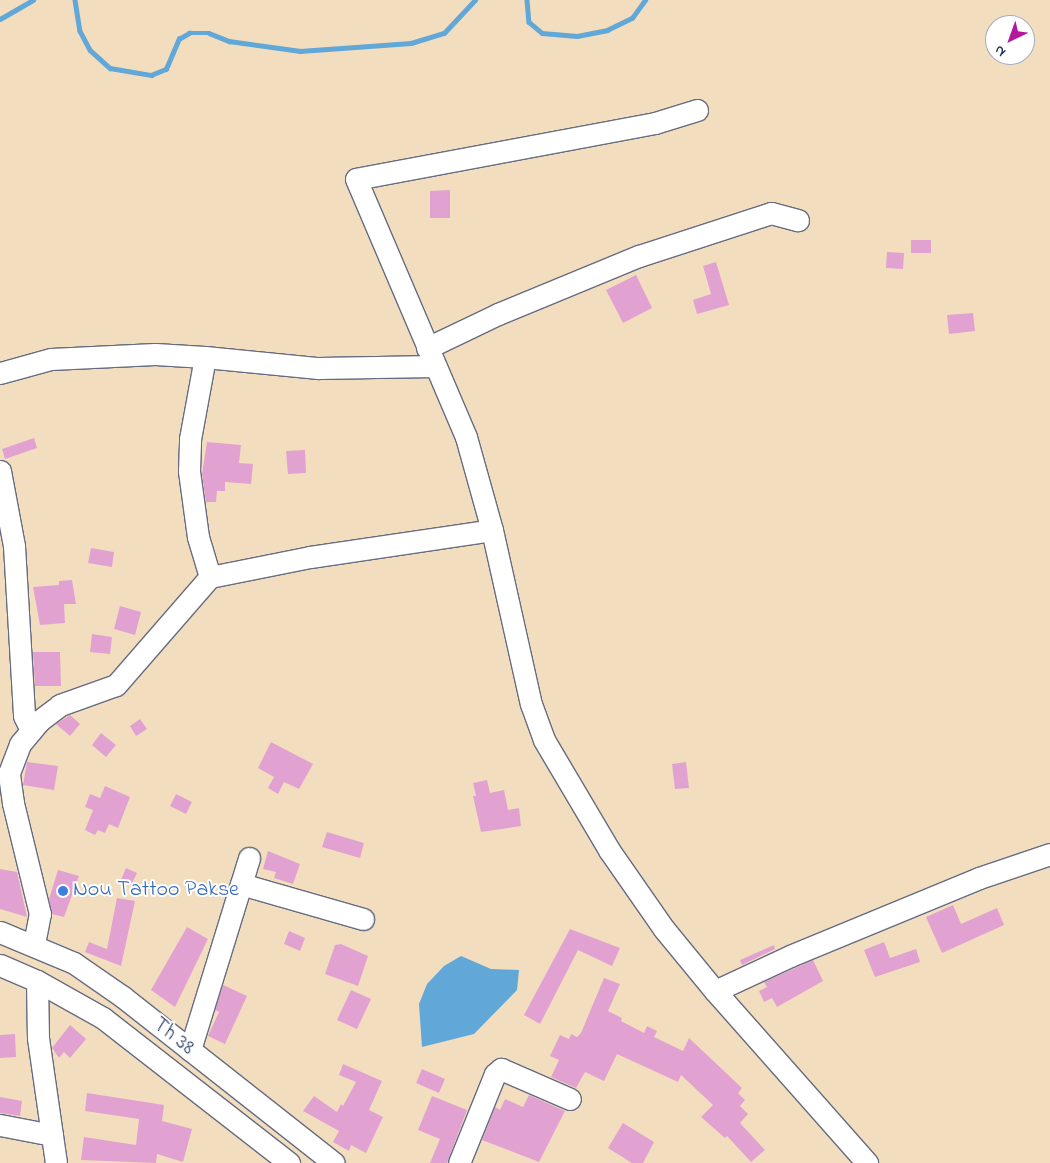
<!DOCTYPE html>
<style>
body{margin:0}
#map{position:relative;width:1050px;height:1163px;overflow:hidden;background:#f2debf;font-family:"Indie Flower",sans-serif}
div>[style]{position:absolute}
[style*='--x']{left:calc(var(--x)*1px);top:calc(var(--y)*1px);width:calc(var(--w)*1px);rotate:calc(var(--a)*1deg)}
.water>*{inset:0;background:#61a7d7}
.stream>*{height:4.5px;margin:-2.25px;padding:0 2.25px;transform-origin:2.25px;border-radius:2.25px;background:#61a7d7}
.building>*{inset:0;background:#e2a2d1}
.roads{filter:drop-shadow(1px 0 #666c80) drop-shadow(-1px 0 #666c80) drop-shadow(0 1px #666c80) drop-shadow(0 -1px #666c80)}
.minor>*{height:21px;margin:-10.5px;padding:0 10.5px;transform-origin:10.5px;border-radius:10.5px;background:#fff}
.dots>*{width:14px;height:14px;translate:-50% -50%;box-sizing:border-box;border:2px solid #fff;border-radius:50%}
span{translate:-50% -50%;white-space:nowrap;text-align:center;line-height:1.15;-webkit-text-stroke:4px #fff;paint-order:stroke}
.shop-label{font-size:22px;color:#366cbe}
.left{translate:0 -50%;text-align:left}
.street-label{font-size:22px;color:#1b2f5e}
.north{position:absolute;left:985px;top:15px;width:50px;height:50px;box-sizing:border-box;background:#fff;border:1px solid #a4acbf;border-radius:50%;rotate:222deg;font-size:14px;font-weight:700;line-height:20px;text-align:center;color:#1b2f5e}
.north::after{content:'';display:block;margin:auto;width:18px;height:22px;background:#b5179e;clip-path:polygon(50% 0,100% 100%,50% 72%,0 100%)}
</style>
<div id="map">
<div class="water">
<div style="clip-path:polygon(461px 956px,491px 969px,519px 970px,517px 990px,474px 1034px,422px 1047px,419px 1004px,427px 984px,444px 966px)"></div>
</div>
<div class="stream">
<div style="--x:75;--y:0;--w:31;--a:81"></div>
<div style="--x:80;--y:31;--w:21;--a:62"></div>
<div style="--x:90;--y:50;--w:27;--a:42"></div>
<div style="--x:110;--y:68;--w:42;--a:9.7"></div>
<div style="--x:151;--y:75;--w:16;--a:-22"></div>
<div style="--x:166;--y:69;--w:33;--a:-67"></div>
<div style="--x:179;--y:39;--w:12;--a:-31"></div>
<div style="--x:189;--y:33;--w:20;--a:0"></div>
<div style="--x:209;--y:33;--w:22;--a:22"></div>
<div style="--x:229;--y:41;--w:72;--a:8"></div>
<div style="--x:300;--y:51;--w:111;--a:-4.1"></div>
<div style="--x:411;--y:43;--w:34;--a:-17"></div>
<div style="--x:444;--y:33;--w:45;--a:-46.8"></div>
<div style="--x:527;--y:0;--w:22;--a:85"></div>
<div style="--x:529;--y:22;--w:17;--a:40"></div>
<div style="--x:542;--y:33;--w:35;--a:5"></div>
<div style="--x:577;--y:36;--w:31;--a:-11"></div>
<div style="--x:607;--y:30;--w:28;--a:-26"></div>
<div style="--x:632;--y:18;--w:22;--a:-54"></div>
<div style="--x:0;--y:19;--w:38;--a:-30"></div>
</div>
<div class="building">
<div style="clip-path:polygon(450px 190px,450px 218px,430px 218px,430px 191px)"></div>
<div style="clip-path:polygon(911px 240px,931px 240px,931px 253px,911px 253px)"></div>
<div style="clip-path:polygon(887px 252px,904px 253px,903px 269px,886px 268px)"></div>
<div style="clip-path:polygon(716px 262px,729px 305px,697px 314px,693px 300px,711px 294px,703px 266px)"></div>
<div style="clip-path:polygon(636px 275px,652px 308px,623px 323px,606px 290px)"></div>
<div style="clip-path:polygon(973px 313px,975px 331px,949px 334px,947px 315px)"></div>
<div style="clip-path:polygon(34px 438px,37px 448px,5px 459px,2px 449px)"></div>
<div style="clip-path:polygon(207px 442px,241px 445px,239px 463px,253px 464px,251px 484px,225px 482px,225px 491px,217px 491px,216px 502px,206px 502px,202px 474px)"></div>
<div style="clip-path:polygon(305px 450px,306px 473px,288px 474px,286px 451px)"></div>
<div style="clip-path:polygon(91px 548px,114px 552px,112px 567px,88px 563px)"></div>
<div style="clip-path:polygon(72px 580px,76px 604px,64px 604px,65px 623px,40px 625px,33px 587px,59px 585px,59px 581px)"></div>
<div style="clip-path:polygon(120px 606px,141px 612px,135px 635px,114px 629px)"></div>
<div style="clip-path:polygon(92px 634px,112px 637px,110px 654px,90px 652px)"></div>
<div style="clip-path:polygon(33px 652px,60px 652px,61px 686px,35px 686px)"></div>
<div style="clip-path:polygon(70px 715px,80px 724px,70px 736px,56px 724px)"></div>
<div style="clip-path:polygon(140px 719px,147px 729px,136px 736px,130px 726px)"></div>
<div style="clip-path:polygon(101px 733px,116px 745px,106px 757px,92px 745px)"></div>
<div style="clip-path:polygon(271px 742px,313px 764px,299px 789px,284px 782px,278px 794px,268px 788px,274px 777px,258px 768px)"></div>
<div style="clip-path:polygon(27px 762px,58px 766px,54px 790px,23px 785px)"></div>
<div style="clip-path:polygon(686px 762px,689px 788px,675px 789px,672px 764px)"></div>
<div style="clip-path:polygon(487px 780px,490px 793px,504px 790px,508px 810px,519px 808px,521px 826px,481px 832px,473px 796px,476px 796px,473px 783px)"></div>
<div style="clip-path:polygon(105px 786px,130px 797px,118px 828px,109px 824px,105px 833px,98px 830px,95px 835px,85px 830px,93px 810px,85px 807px,90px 794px,100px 798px)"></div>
<div style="clip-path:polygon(176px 794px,192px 802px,186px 814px,170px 806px)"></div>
<div style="clip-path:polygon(327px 832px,364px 843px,360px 858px,322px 847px)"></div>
<div style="clip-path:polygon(268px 851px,300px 864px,293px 884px,274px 878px,276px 872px,263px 869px)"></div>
<div style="clip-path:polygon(126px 868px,137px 873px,131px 885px,121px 880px)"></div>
<div style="clip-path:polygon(0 869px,17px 872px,27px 917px,0 909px)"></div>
<div style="clip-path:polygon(58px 870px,79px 876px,64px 917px,52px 914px,49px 899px)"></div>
<div style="clip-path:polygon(117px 898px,135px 901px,121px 966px,85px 952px,89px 942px,107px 949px)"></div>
<div style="clip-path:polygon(953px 905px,961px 924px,997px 908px,1004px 925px,942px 953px,926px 917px)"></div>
<div style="clip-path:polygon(187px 927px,208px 939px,175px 1007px,151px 990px)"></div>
<div style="clip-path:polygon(570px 929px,620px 948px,612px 966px,578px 950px,540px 1024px,524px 1015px)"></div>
<div style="clip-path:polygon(289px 931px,305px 938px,300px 951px,284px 944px)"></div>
<div style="clip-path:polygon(884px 942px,890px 958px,916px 949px,920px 962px,875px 977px,864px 950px)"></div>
<div style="clip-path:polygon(341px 944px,368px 956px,358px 986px,325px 974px,335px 945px)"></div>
<div style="clip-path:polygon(774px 945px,775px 949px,742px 965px,740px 960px)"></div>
<div style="clip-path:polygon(813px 960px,823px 981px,777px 1007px,772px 998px,764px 1002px,759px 991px,767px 987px,764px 982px)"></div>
<div style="clip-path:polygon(604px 978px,620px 984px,608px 1011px,622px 1018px,621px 1021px,644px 1033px,647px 1026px,657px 1031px,654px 1037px,683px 1051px,689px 1038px,742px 1088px,738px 1093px,745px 1100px,740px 1106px,748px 1114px,740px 1123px,765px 1150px,751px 1162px,727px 1136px,725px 1138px,701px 1117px,713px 1105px,681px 1075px,678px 1082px,617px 1054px,604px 1081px,585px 1072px,576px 1088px,551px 1077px,559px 1060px,550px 1056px,560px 1035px,569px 1039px,571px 1034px,577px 1037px,581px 1033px)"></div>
<div style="clip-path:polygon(223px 985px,247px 996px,225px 1044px,208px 1036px,219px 1012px,215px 1010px)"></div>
<div style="clip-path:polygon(351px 990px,371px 999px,357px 1029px,337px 1020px)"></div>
<div style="clip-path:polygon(70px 1025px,86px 1039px,70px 1058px,64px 1052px,59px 1058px,52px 1048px)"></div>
<div style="clip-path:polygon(15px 1034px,16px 1057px,0 1058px,0 1035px)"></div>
<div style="clip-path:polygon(343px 1064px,382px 1081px,369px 1110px,383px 1117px,366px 1153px,351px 1145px,349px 1151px,333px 1142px,339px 1131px,303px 1111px,314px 1096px,337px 1112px,341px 1104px,343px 1106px,356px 1082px,339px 1075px)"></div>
<div style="clip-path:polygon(422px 1069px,445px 1079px,439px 1093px,416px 1083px)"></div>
<div style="clip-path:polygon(87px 1093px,164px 1105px,162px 1121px,192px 1129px,183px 1162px,157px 1154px,156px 1163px,81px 1160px,84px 1137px,136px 1145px,139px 1119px,85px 1111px)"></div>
<div style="clip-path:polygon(529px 1095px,565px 1111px,539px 1162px,482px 1140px,495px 1107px,500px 1110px,505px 1099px,523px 1107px)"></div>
<div style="clip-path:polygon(432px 1096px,467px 1110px,447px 1163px,430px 1163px,440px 1139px,418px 1130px)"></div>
<div style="clip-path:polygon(0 1097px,22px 1101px,20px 1116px,0 1113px)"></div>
<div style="clip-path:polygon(623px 1123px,654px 1142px,643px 1163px,632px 1163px,608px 1148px)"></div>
</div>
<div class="roads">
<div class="minor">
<div style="--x:697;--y:110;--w:44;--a:162.8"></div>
<div style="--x:655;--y:123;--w:304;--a:169.4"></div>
<div style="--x:356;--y:179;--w:280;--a:66.9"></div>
<div style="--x:466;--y:437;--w:97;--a:74.4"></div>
<div style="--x:492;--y:530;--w:178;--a:77.4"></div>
<div style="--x:531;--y:704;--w:38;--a:70"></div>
<div style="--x:544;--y:740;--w:128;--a:59.4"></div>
<div style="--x:609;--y:850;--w:96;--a:55.2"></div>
<div style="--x:664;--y:929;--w:80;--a:50.6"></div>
<div style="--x:715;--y:991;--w:230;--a:48.5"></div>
<div style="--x:427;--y:348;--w:79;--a:-25.6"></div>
<div style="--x:498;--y:314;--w:152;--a:-22.4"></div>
<div style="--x:639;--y:256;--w:139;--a:-18"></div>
<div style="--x:771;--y:213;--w:28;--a:15"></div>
<div style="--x:0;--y:373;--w:53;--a:-15.4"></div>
<div style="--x:51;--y:359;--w:104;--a:-2.8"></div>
<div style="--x:155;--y:354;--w:50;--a:3.4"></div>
<div style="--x:0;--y:471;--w:76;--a:79.4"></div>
<div style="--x:14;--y:546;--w:170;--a:86.6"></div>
<div style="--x:24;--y:716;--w:16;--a:63"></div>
<div style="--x:210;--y:577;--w:42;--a:-106.7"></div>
<div style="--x:198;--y:537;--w:67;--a:-97.8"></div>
<div style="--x:189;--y:471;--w:32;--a:-88"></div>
<div style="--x:190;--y:439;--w:83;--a:-79.6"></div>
<div style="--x:205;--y:357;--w:114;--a:5.6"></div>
<div style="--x:318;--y:368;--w:117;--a:-1"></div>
<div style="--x:241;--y:884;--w:127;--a:16"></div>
<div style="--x:0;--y:932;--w:80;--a:22.7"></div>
<div style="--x:74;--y:963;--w:60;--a:34.8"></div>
<div style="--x:123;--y:997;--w:268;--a:38.2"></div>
<div style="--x:34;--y:944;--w:31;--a:-79"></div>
<div style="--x:40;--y:914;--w:114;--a:-103.7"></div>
<div style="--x:13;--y:803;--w:30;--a:-98"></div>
<div style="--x:9;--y:773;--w:31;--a:-69"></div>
<div style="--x:20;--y:744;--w:30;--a:-50"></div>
<div style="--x:39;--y:721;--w:26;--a:-37"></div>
<div style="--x:60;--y:705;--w:59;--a:-19.7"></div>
<div style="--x:116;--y:685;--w:143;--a:-49"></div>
<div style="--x:210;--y:577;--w:102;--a:-11.3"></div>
<div style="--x:310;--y:557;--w:184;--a:-8.4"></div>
<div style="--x:0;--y:965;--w:40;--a:23.4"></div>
<div style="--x:37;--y:981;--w:76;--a:29.3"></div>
<div style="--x:103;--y:1018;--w:236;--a:37.9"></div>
<div style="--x:37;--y:981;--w:57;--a:89"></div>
<div style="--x:38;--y:1038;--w:126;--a:81.8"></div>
<div style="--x:715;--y:991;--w:83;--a:-25"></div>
<div style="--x:790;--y:956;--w:204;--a:-22.4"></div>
<div style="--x:979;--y:878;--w:75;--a:-18.7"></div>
<div style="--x:190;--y:1050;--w:201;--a:-72.9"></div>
<div style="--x:0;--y:1125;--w:53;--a:10.9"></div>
<div style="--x:459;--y:1163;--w:96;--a:-68"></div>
<div style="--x:495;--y:1074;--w:8;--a:-40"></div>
<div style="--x:501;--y:1069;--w:75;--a:23.5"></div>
</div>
</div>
<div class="dots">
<div style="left:63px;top:891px;background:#3f7fe0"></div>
</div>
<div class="shop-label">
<span class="left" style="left:73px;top:891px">Nou Tattoo Pakse</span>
</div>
<div class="street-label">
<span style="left:173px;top:1037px;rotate:38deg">Th 38</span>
</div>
<div class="north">N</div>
</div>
